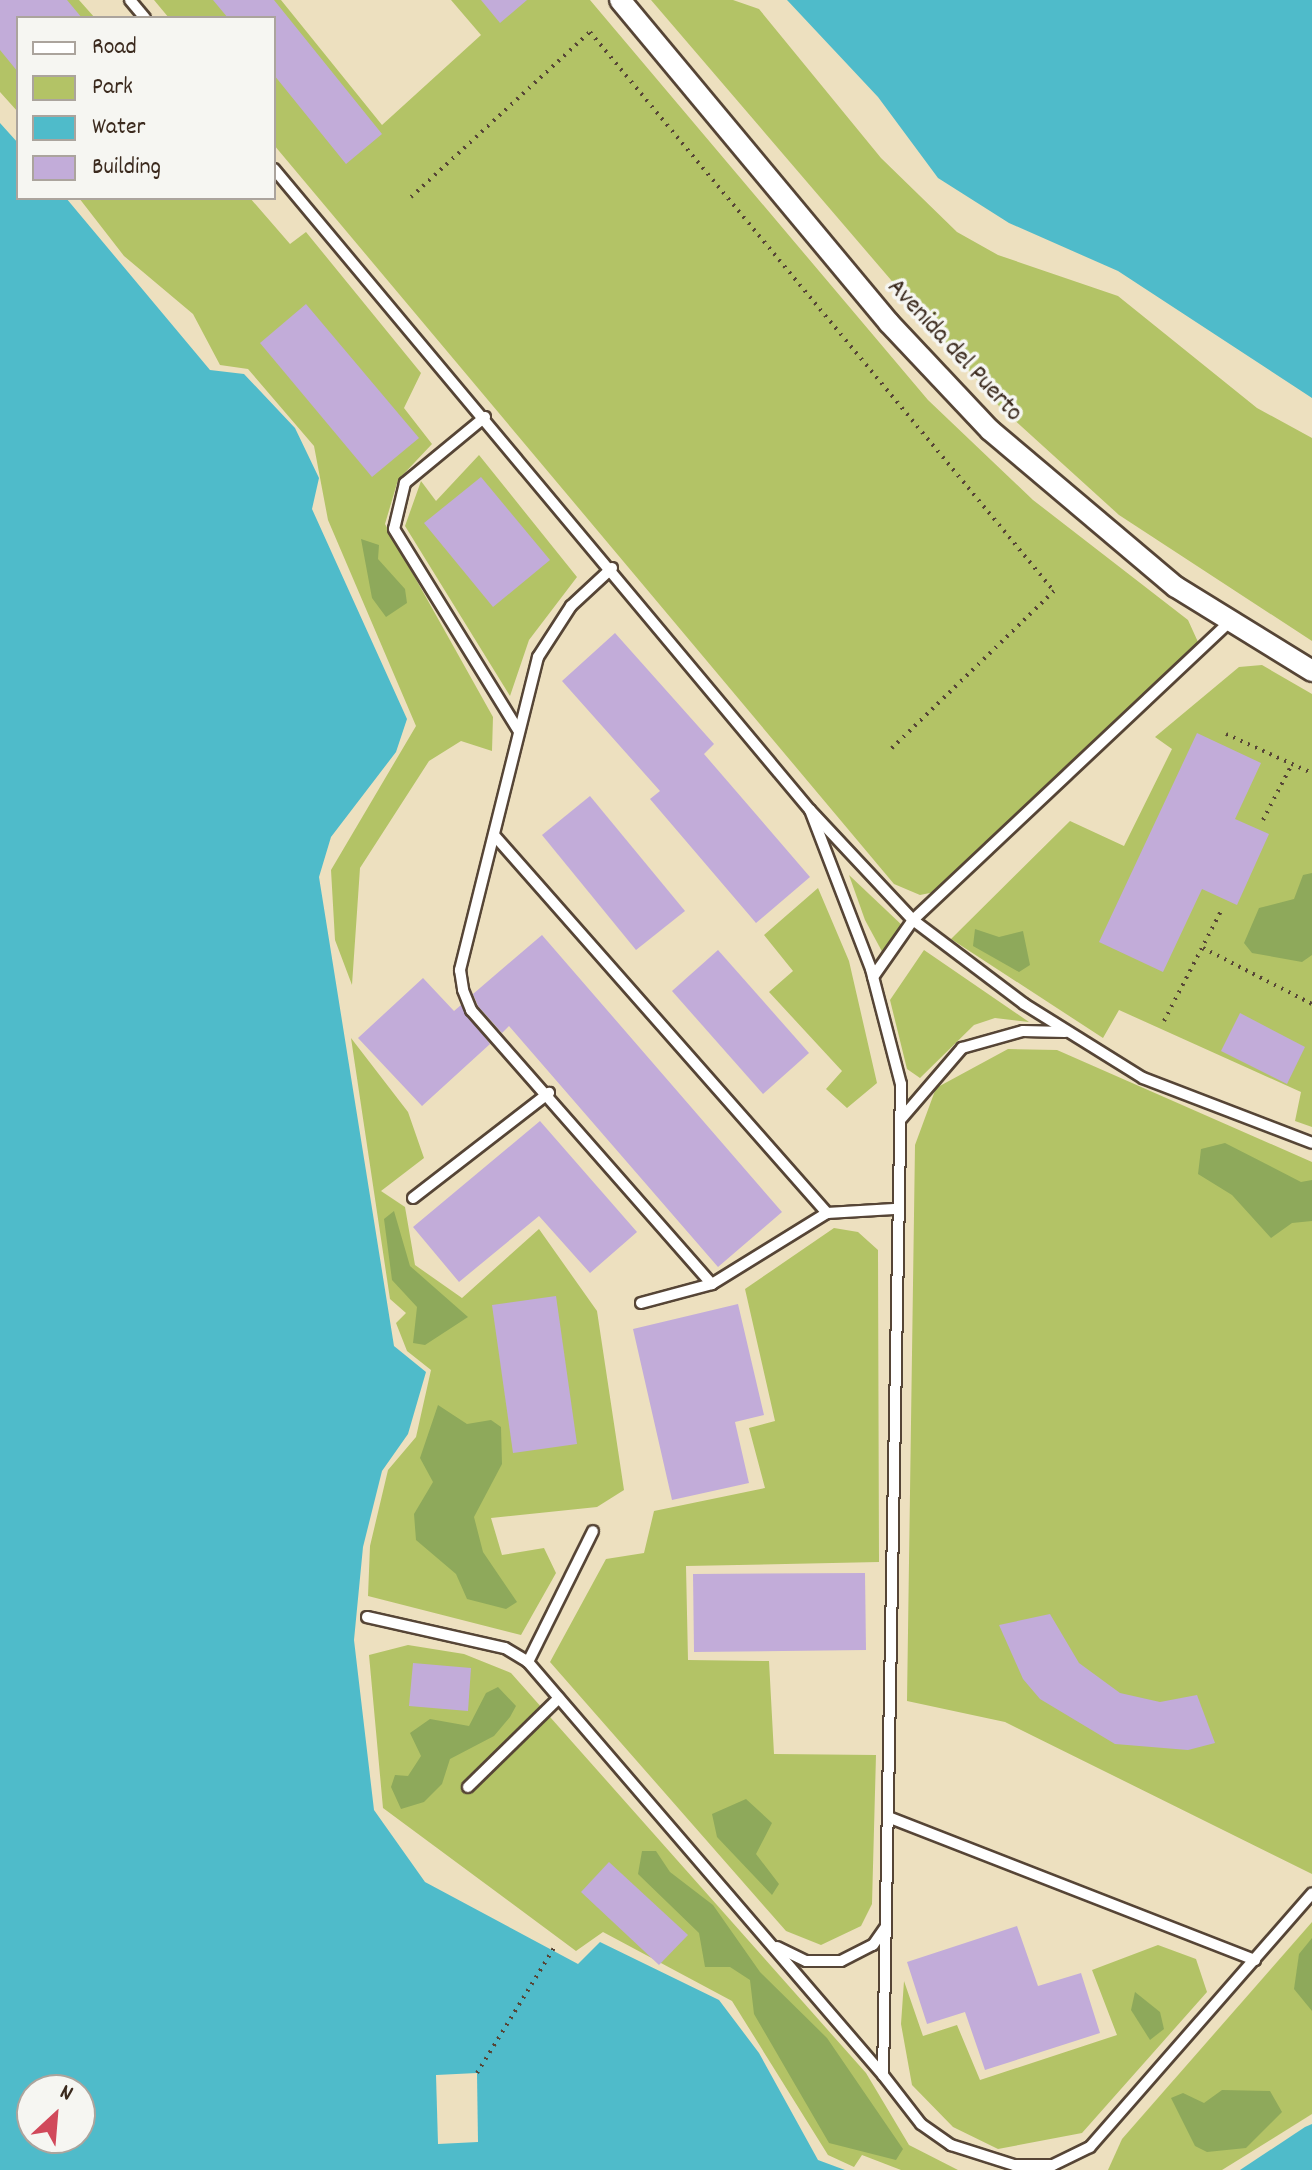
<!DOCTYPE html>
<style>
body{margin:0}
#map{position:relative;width:1312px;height:2170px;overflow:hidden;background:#ede0bf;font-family:Dekko,sans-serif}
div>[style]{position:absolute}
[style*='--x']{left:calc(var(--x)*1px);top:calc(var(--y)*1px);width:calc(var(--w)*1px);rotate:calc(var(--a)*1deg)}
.green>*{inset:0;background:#b3c366}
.forest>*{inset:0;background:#8ea95b}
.water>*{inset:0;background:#4fbbca}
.pier>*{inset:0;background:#ede0bf}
.building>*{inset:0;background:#c2acd9}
.path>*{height:4px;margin-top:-2px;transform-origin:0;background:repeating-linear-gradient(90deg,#564536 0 2px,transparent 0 8px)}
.roads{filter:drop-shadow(2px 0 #564536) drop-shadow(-2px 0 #564536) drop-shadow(0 2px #564536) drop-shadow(0 -2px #564536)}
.service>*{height:10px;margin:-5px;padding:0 5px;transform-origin:5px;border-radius:5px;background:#fff}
.minor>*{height:20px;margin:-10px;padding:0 10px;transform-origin:10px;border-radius:10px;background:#fff}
span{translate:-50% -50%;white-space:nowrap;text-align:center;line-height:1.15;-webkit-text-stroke:7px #f6f6f2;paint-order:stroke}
.street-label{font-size:26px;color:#3b2a1e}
.legend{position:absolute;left:16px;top:16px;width:260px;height:184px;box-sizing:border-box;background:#f6f6f2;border:2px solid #aba49d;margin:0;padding:10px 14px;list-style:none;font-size:24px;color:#3b2a1e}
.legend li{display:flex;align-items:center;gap:16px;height:40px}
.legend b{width:40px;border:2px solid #aba49d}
.north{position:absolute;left:16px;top:2074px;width:80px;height:80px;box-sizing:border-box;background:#f6f6f2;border:2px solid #aba49d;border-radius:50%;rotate:26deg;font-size:22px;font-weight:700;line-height:32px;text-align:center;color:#3b2a1e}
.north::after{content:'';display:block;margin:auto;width:28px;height:36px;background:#d1495b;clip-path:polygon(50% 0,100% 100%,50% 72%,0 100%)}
</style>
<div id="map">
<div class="green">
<div style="clip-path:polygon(0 0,79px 0,95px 18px,18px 18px,18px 112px,0 92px)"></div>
<div style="clip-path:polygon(154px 0,281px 0,382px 125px,481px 35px,451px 0,590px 0,928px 400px,1033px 500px,1188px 620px,1198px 642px,1190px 655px,940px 891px,920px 895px,894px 884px,274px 145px,274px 18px,169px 18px)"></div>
<div style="clip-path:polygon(651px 0,733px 0,759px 9px,881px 158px,957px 232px,998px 255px,1118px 296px,1257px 408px,1312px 438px,1312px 641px,1119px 515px,999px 406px)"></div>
<div style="clip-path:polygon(79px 198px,250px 198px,290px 244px,306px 232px,421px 373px,404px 408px,432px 444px,398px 480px,385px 524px,493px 717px,492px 751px,461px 741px,429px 761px,360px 868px,352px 985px,335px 940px,331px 870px,416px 726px,328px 520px,314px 446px,248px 369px,220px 365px,193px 314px,124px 256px)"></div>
<div style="clip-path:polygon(479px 455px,577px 577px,529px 640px,510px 696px,405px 526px,421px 481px,436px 501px)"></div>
<div style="clip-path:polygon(1262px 665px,1312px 694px,1312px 1127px,1295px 1121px,1301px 1092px,1119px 1010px,1103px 1038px,951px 939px,1070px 821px,1124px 846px,1172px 749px,1155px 737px,1239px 667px)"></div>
<div style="clip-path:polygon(849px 875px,905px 928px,885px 957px,865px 920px)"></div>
<div style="clip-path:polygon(818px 888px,849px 961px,877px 1083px,847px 1108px,826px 1089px,842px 1071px,769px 992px,793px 971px,764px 935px)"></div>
<div style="clip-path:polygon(924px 950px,1029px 1022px,995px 1018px,974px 1025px,920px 1078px,907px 1069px,890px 1000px)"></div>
<div style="clip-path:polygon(351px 1038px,408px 1112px,424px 1158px,381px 1191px,405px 1207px,415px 1265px,462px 1298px,539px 1229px,597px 1311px,624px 1490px,597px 1507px,491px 1518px,502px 1555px,544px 1548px,556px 1573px,521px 1635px,368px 1596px,370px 1546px,388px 1470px,416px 1437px,431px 1370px,407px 1351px,396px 1323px,406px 1313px,390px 1299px)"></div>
<div style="clip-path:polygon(1008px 1049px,1057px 1050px,1312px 1162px,1312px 1874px,1005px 1722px,907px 1701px,915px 1145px,936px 1088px)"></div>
<div style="clip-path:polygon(834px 1228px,858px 1232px,878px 1250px,879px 1562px,686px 1566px,688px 1660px,769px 1661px,774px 1754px,876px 1755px,872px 1904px,861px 1926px,821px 1945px,786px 1931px,550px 1662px,606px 1559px,644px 1553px,654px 1511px,765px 1488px,749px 1428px,775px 1421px,745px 1289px)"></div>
<div style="clip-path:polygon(408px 1645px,464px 1654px,511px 1673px,866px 2073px,909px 2145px,958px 2170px,901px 2170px,862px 2155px,854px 2167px,828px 2155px,732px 2001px,603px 1932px,576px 1951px,383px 1808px,369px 1655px)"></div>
<div style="clip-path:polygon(1312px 1922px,1312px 2114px,1222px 2170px,1108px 2170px,1122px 2139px)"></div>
<div style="clip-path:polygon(1158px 1945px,1196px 1959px,1207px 1992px,1082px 2133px,998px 2149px,953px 2127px,912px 2085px,901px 2024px,904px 1981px,923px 2036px,957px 2025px,980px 2080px,1117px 2035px,1092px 1970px)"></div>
</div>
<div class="forest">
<div style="clip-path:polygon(361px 539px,379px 545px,378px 559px,405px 589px,407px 603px,386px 617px,372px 598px)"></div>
<div style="clip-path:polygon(1312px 873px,1312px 955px,1302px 962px,1252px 953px,1244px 943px,1259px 908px,1294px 899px,1303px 875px)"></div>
<div style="clip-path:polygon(975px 929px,999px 937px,1023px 931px,1030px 965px,1019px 972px,973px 946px)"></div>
<div style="clip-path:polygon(1225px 1143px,1301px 1182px,1312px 1180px,1312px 1221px,1292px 1223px,1271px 1238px,1232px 1195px,1198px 1174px,1201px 1149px)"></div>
<div style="clip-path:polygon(394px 1211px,410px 1266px,468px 1317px,425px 1345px,413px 1343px,417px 1307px,392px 1280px,384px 1219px)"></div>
<div style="clip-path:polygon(438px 1405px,467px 1424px,491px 1420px,501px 1427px,502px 1464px,474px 1517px,483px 1552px,517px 1602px,506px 1609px,467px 1599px,456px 1574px,416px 1540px,414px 1514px,433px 1482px,420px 1458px)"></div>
<div style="clip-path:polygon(498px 1687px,516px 1706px,510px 1717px,494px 1736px,450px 1759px,442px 1784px,424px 1802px,401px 1809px,391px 1787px,395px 1775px,408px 1776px,421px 1756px,410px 1733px,430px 1719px,469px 1726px,486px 1693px)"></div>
<div style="clip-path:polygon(746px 1799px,772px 1823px,756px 1854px,779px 1884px,772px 1895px,717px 1837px,712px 1814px)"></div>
<div style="clip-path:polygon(642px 1851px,656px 1851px,670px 1872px,713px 1905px,760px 1972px,827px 2038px,903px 2149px,896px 2160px,829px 2143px,754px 2014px,750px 1980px,730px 1967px,705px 1967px,699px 1933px,638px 1874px)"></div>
<div style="clip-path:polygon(1312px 1938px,1312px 2011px,1294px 1989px,1299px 1954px)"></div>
<div style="clip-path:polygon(1135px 1992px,1160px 2012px,1164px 2029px,1150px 2040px,1131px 2010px)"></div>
<div style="clip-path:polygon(1222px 2090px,1270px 2091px,1282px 2112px,1246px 2148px,1207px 2152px,1195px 2146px,1171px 2098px,1183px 2093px,1204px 2103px)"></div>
</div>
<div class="water">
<div style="clip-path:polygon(787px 0,1312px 0,1312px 398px,1118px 271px,1009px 223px,938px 178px,878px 97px)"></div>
<div style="clip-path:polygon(evenodd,0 123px,18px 143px,18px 198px,66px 198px,210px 370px,244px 374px,295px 428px,319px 478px,312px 509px,407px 719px,396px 752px,331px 837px,319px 877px,394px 1346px,426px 1372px,408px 1434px,382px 1471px,363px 1547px,354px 1640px,374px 1810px,425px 1882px,578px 1964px,600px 1942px,719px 2000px,759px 2053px,818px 2160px,845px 2170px,0 2170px,0 123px,32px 2090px,80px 2090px,80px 2138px,32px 2138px,32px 2090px)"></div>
<div style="clip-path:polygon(1312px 2124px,1312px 2170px,1240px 2170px,1305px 2127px)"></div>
</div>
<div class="pier">
<div style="clip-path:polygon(477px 2073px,478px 2142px,438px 2144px,436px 2075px)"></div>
</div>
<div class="building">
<div style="clip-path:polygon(0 0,67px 0,82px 18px,18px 18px,18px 72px,0 50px)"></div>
<div style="clip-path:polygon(213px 0,274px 0,382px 134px,346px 164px,274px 75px,274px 18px,228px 18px)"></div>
<div style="clip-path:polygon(481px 0,527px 0,500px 23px)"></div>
<div style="clip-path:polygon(306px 304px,419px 438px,372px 477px,260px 343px)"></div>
<div style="clip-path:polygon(481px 477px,550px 560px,493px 607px,424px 523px)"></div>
<div style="clip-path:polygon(615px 633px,714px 744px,704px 754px,810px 877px,756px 923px,650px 799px,660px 791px,562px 681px)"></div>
<div style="clip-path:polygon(1197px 733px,1261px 763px,1235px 819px,1269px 834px,1237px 905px,1202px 889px,1163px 972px,1099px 942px)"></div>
<div style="clip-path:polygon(590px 796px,685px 911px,636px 950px,542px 835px)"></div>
<div style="clip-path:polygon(542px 935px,782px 1212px,718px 1267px,509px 1026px,502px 1033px,478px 1006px,473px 994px)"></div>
<div style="clip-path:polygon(718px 950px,809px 1053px,763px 1094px,672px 991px)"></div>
<div style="clip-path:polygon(423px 978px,454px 1011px,461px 1005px,490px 1044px,422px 1106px,358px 1038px)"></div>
<div style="clip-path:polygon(1240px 1013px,1305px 1047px,1287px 1084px,1221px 1051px)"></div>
<div style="clip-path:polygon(540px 1121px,637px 1232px,590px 1273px,539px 1216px,459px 1282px,413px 1227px)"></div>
<div style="clip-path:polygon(556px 1296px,577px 1444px,513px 1453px,492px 1305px)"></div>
<div style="clip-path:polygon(738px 1304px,764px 1415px,735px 1422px,749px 1483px,672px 1500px,633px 1329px)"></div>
<div style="clip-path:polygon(865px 1573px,866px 1650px,694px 1652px,693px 1574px)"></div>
<div style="clip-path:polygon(1050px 1614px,1079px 1663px,1120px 1693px,1160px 1702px,1197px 1695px,1215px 1743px,1188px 1750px,1115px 1744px,1040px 1699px,1023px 1679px,999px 1625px)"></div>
<div style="clip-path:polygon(413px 1663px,471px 1668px,468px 1711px,409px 1706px)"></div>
<div style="clip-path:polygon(609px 1862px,688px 1935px,659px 1965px,581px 1892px)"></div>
<div style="clip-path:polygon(1017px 1926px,1038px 1986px,1081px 1973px,1100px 2033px,985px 2070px,965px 2012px,927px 2024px,907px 1962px)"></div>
</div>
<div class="path">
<div style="--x:411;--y:197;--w:243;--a:-42.7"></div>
<div style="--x:590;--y:32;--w:726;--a:50.31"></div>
<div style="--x:1054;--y:591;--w:230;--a:135.9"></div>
<div style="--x:1226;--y:734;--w:94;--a:24.4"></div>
<div style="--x:1263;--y:820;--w:63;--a:-62.6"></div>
<div style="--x:1203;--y:948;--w:123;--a:27.2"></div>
<div style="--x:1164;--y:1021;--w:126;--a:-62.6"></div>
<div style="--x:477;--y:2073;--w:149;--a:-58.4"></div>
</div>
<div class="roads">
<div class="service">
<div style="--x:130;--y:0;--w:23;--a:50"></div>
<div style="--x:274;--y:169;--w:836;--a:50.1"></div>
<div style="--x:810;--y:810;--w:151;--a:46.9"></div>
<div style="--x:913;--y:920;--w:139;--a:37.1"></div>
<div style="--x:1024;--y:1004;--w:140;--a:31.9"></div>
<div style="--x:1143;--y:1078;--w:181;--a:21"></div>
<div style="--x:485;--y:417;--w:104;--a:140.5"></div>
<div style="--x:405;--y:483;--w:47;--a:103.4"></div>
<div style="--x:394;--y:529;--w:236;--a:58.3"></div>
<div style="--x:612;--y:568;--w:56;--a:137.2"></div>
<div style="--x:571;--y:606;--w:61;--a:122.9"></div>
<div style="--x:538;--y:657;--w:323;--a:104"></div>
<div style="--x:460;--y:970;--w:20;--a:81"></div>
<div style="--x:463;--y:990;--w:22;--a:68"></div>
<div style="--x:471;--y:1010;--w:365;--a:48.7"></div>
<div style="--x:810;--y:810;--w:170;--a:69"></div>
<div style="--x:871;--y:969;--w:119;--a:75.4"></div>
<div style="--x:901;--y:1084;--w:991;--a:91.04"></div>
<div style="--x:883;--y:2075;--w:62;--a:52.2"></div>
<div style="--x:921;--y:2124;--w:37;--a:35"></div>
<div style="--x:951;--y:2145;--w:66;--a:17.6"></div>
<div style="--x:1014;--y:2165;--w:39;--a:0"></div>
<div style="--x:1053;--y:2165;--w:41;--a:-25.9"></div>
<div style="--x:1090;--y:2147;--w:337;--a:-48.8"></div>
<div style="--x:494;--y:835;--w:504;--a:48.62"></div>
<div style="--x:827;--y:1213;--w:67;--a:-3.4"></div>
<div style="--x:873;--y:977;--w:70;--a:-54.9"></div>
<div style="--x:913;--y:920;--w:432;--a:-43.3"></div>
<div style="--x:901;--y:1119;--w:94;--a:-49.3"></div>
<div style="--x:962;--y:1048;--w:63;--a:-15.6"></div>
<div style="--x:1023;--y:1031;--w:42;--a:1.4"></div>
<div style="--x:413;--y:1198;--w:172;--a:-37.7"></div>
<div style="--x:641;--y:1303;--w:73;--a:-15"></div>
<div style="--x:712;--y:1284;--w:135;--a:-31.7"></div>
<div style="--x:367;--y:1617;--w:141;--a:12.7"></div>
<div style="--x:505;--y:1648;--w:27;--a:31"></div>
<div style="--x:528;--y:1662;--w:545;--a:49.32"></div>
<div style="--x:528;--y:1662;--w:146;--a:-63.6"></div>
<div style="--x:468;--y:1787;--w:127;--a:-44.4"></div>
<div style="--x:888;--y:1817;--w:394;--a:21.3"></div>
<div style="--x:777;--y:1947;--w:32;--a:26"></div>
<div style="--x:806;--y:1961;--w:35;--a:0"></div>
<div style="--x:841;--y:1961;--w:36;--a:-27"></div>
<div style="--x:873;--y:1945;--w:21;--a:-55"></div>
</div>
<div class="minor">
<div style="--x:620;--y:0;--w:420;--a:50.2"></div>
<div style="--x:889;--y:323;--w:147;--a:46.7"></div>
<div style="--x:990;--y:430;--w:243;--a:40.2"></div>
<div style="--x:1176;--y:587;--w:160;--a:31.7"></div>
</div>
</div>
<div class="street-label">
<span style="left:954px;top:351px;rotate:47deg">Avenida del Puerto</span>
</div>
<ul class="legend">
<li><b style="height:10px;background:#fff"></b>Road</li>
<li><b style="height:22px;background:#b3c366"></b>Park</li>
<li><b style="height:22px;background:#4fbbca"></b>Water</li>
<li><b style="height:22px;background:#c2acd9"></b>Building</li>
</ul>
<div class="north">N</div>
</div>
